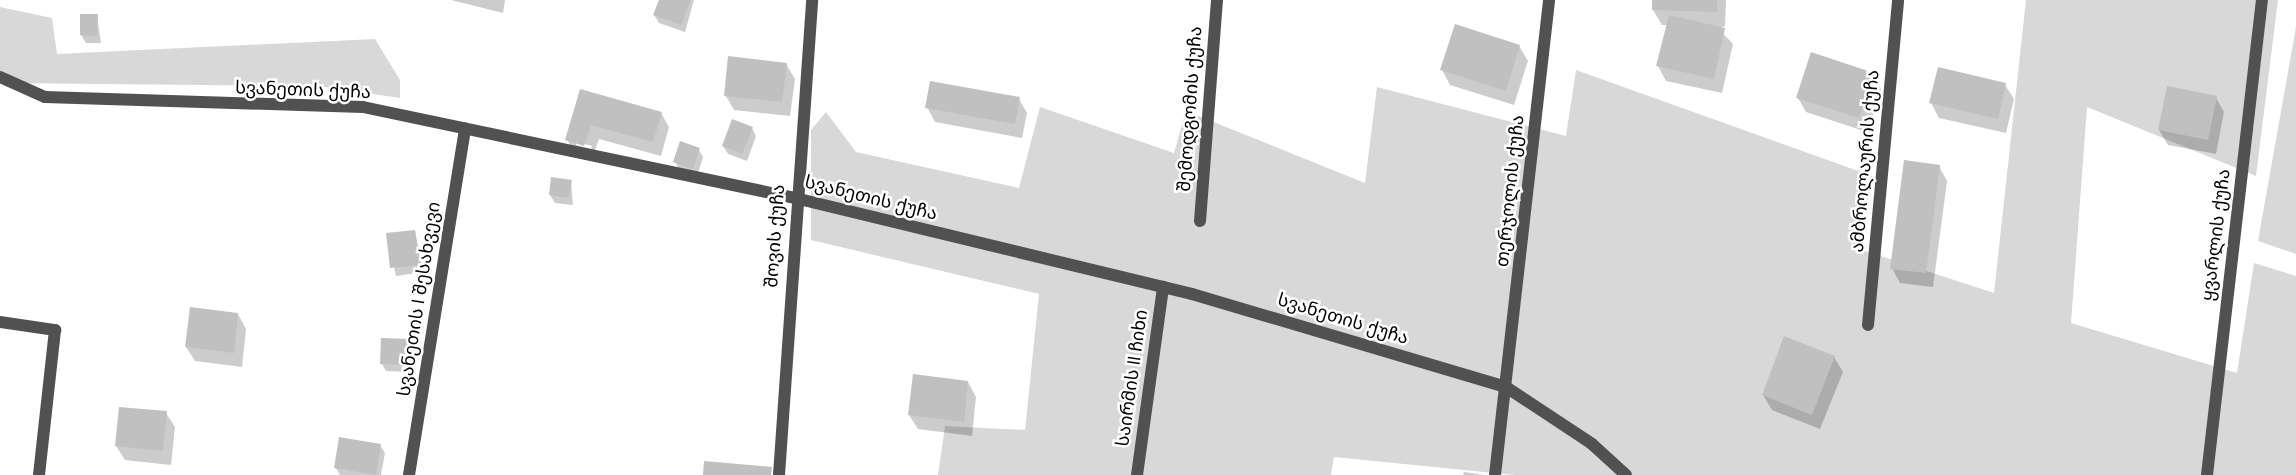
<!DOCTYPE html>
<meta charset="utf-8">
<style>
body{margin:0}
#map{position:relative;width:2296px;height:475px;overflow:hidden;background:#fff;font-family:"DM Sans","Noto Sans Georgian",sans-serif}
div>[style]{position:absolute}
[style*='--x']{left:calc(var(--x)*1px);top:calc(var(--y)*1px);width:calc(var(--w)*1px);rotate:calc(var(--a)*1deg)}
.green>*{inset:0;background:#d8d8d8}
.shadow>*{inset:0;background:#0003}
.building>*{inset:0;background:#c0c0c0}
.minor>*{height:12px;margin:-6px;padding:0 6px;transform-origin:6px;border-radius:6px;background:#515151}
.tertiary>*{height:12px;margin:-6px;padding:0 6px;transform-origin:6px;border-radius:6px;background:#515151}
span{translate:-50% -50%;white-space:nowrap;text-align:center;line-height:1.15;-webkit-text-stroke:5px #fff;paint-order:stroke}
.street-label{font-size:18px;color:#000}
</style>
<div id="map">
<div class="green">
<div style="clip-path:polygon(2026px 0,2278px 0,2256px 176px,2087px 107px,2071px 323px,2237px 373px,2254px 263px,2296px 276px,2296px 475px,1514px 475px,1334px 457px,1331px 475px,938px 475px,945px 426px,1025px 430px,1039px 294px,811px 240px,811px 130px,826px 112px,856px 152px,1019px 188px,1040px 107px,1174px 153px,1186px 111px,1365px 183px,1377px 87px,1566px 136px,1576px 70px,1872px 176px,1859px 249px,1994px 293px)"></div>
<div style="clip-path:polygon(0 7px,52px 18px,57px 54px,375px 39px,400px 80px,400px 98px,318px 86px,0 83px)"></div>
<div style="clip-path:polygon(2296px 27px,2296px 254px,2258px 241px)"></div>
</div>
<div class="shadow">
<div style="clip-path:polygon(451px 0,505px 0,503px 13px)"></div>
<div style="clip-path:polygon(660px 0,694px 0,685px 32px,659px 23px,654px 15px)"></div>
<div style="clip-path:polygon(1654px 0,1726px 0,1725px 26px,1718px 28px,1733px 44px,1722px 93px,1666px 81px,1658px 66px,1668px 25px,1662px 25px,1653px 10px)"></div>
<div style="clip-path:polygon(97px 16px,101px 43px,86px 43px,81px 35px)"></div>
<div style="clip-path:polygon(1519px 46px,1528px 61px,1514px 105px,1450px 85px,1442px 70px)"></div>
<div style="clip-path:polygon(786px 64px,795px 79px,790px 116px,734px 110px,726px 96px)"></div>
<div style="clip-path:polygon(1873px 74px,1881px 89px,1867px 132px,1806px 112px,1798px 98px)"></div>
<div style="clip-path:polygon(2005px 85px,2014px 99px,2006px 133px,1939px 118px,1931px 103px)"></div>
<div style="clip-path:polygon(evenodd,581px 90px,661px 113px,669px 127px,661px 156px,599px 139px,592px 159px,576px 154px,567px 140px,581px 90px,576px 142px,592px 146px,591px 149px,576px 145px,576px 142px)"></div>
<div style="clip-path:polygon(2216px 98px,2224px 112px,2216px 154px,2168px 145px,2159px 130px)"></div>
<div style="clip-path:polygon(1019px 99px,1027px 113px,1022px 138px,935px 122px,927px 107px)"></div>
<div style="clip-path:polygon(752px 128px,756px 136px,747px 161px,728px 154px,723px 146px)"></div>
<div style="clip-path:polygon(699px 150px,703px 157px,697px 176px,679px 169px,675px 162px)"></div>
<div style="clip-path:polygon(1939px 166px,1947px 181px,1933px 287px,1900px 283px,1892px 268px)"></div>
<div style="clip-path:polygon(571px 182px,573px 205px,555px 203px,550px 195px)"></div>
<div style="clip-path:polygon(415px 231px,423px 272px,396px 276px,387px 234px)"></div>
<div style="clip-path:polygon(238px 314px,246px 329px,242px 367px,195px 361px,186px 347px)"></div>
<div style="clip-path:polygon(409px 341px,412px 372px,386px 371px,382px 364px)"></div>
<div style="clip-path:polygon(1834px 357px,1843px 372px,1820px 429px,1772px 410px,1763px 395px)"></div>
<div style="clip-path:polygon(968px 382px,976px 397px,972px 436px,918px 429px,909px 415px)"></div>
<div style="clip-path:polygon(166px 413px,175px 427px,171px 465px,125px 460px,116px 446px)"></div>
<div style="clip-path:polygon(380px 445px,385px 453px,381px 475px,340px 475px,335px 467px)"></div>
<div style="clip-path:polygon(1464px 472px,1485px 475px,1463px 475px)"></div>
</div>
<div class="building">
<div style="clip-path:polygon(659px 0,691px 0,681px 25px,653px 15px)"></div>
<div style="clip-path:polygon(1652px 0,1717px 0,1717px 12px,1652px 10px)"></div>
<div style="clip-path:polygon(80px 14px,98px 14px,97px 36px,80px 35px)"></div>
<div style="clip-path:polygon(1669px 15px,1725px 28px,1714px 79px,1656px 66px)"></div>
<div style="clip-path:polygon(1455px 24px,1520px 45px,1506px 91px,1440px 70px)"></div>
<div style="clip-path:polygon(1811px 52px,1874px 73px,1859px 118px,1796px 98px)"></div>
<div style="clip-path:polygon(728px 56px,787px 63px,782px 102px,724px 96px)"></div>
<div style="clip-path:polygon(1938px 67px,2006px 83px,1998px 119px,1929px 103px)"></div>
<div style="clip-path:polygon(930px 81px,1020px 97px,1015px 124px,925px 108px)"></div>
<div style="clip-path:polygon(2167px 86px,2217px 96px,2208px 140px,2158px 130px)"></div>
<div style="clip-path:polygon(580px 89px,662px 112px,653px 142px,591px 125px,584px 146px,565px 140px)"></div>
<div style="clip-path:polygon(732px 119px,753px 127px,742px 154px,722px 146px)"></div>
<div style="clip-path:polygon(680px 141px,700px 148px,693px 169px,673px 162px)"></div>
<div style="clip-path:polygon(1904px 160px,1940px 165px,1926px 273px,1890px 269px)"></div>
<div style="clip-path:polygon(551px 177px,572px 180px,569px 198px,549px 195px)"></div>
<div style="clip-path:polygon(415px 230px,420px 265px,390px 268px,386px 233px)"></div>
<div style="clip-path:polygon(190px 307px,238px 313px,234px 353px,185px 347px)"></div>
<div style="clip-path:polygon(1784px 336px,1835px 356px,1812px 415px,1762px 395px)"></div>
<div style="clip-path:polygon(381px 338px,410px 339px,409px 365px,380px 364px)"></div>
<div style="clip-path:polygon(913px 374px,968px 381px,964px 422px,908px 415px)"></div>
<div style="clip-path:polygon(119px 407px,167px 411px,163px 451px,115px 446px)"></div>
<div style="clip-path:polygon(339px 437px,381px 444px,376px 475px,334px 468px)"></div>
<div style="clip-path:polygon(704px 461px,772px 467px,771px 475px,703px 475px)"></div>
</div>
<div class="minor">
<div style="--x:0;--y:77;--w:49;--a:24"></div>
<div style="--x:45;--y:97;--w:318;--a:1.8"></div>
<div style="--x:363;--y:107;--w:441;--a:11.9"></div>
<div style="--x:795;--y:198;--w:408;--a:13.6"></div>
<div style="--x:1192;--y:294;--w:327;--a:16.5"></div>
<div style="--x:1506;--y:387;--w:103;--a:33.5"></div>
<div style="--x:1592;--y:444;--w:46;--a:42.4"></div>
<div style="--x:1200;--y:221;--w:222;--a:-85.6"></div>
<div style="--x:0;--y:322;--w:56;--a:8.3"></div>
<div style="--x:55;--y:330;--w:146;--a:96.3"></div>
<div style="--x:1868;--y:325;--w:326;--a:-84.7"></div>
<div style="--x:409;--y:475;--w:351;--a:-80.8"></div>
<div style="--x:1137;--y:475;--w:190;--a:-82.1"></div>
<div style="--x:1495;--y:475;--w:478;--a:-83.5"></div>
<div style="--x:2207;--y:475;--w:478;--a:-83.4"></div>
</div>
<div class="tertiary">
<div style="--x:779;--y:475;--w:476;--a:-86"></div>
</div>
<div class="street-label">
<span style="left:303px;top:90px;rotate:2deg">სვანეთის ქუჩა</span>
<span style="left:1190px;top:109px;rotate:-86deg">შემოდგომის ქუჩა</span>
<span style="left:1865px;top:161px;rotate:-85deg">ამბროლაურის ქუჩა</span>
<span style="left:1510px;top:191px;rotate:-84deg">თერჯოლის ქუჩა</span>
<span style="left:871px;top:198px;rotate:14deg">სვანეთის ქუჩა</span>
<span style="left:2216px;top:235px;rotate:-83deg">ყვარლის ქუჩა</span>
<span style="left:775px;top:236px;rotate:-86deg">შოვის ქუჩა</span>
<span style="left:419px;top:299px;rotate:-81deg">სვანეთის I შესახვევი</span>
<span style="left:1343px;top:319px;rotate:17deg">სვანეთის ქუჩა</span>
<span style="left:1132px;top:378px;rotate:-82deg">საირმის II ჩიხი</span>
</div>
</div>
